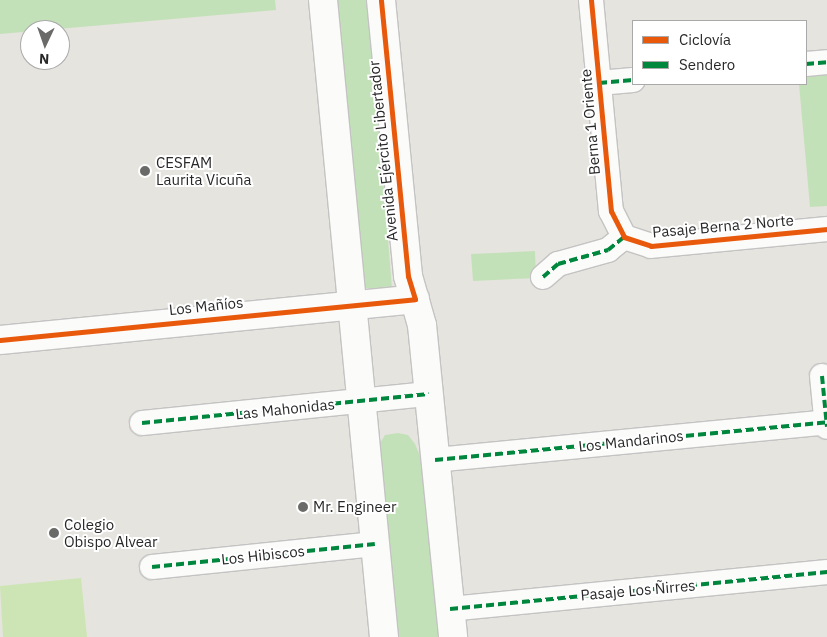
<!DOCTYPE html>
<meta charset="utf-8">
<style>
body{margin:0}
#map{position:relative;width:827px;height:637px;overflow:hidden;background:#e6e4de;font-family:"IBM Plex Sans",sans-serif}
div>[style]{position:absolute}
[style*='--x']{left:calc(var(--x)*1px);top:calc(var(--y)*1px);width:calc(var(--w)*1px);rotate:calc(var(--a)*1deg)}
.green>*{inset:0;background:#c3e1b8}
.pitch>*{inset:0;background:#cde5b5}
.roads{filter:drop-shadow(1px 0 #c4c3c3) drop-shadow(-1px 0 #c4c3c3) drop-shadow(0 1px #c4c3c3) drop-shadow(0 -1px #c4c3c3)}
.street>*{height:24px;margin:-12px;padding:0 12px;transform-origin:12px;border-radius:12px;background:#fbfbfa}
.secondary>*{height:28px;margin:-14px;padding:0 14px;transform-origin:14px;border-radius:14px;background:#fbfbfa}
.quiet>*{height:4px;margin-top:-2px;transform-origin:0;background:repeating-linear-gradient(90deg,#00873e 0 8px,transparent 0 12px)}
.cycleway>*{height:5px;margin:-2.5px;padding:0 2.5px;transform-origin:2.5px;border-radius:2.5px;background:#e8590c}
.dots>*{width:14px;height:14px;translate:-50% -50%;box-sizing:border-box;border:2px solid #fff;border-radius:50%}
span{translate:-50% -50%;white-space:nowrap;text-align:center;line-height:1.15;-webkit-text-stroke:4px #fff;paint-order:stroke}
.street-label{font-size:15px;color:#282828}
.poi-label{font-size:15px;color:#282828}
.left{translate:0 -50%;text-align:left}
.legend{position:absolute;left:632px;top:20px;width:175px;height:65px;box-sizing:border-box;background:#fff;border:1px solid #a9a9a9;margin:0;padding:6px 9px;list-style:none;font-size:15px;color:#282828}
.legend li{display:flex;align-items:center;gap:10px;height:25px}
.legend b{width:25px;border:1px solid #a9a9a9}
.north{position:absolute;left:20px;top:20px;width:50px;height:50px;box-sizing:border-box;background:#fff;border:1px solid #a9a9a9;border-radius:50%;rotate:183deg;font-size:14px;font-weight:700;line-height:20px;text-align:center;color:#282828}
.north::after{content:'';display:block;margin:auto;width:18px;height:22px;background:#6a6a68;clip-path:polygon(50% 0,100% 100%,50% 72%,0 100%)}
</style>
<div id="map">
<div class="green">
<div style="clip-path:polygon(0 0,275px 0,276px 10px,0 34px)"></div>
<div style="clip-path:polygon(335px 0,369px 0,392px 289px,363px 288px)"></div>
<div style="clip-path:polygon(827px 73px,827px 206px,810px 207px,799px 84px,806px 84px,806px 75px)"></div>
<div style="clip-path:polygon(535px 251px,536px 278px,473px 281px,471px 254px)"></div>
<div style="clip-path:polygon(398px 433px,408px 435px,415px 444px,423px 463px,439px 637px,395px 637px,379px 445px,385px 435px)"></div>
</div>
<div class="pitch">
<div style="clip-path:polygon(81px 578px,87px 637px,3px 637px,0 586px)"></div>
</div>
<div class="roads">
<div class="street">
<div style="--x:591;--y:0;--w:212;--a:84.6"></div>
<div style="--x:611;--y:211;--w:29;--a:63"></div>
<div style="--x:624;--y:237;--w:28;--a:18"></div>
<div style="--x:651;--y:246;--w:177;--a:-5.5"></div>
<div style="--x:806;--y:64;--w:21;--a:-5"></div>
<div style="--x:599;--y:83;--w:34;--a:-5"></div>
<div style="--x:543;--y:277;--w:20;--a:-41"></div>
<div style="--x:558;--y:264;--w:52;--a:-15.6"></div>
<div style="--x:608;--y:250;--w:21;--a:-39"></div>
<div style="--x:822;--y:376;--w:51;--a:84.4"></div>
<div style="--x:142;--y:423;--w:288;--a:-5.8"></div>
<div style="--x:435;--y:460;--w:394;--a:-5.5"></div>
<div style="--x:152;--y:567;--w:224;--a:-5.9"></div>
<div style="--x:450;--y:609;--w:379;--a:-5.6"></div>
</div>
<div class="secondary">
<div style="--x:323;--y:0;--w:640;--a:84.53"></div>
<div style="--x:381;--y:0;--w:277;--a:84.4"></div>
<div style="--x:408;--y:276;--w:51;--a:74.1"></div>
<div style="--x:422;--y:325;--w:314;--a:84.3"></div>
<div style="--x:0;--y:340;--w:417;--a:-5.6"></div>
</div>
</div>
<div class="quiet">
<div style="--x:806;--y:64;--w:21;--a:-5"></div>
<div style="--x:599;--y:83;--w:34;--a:-5"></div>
<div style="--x:543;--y:277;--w:20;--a:-41"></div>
<div style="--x:558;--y:264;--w:52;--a:-15.6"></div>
<div style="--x:608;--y:250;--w:21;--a:-39"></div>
<div style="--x:822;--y:376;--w:51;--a:84.4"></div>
<div style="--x:142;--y:423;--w:288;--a:-5.8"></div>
<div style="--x:435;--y:460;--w:394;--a:-5.5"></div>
<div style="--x:152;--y:567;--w:224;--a:-5.9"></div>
<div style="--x:450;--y:609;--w:379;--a:-5.6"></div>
</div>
<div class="cycleway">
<div style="--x:591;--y:0;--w:212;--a:84.6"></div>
<div style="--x:611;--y:211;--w:29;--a:63"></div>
<div style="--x:624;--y:237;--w:28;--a:18"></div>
<div style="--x:651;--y:246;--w:177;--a:-5.5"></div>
<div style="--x:0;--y:340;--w:417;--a:-5.6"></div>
<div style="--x:415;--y:299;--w:24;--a:-107"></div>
<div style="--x:408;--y:276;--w:277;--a:-95.6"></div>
</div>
<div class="dots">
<div style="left:145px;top:171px;background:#6a6a68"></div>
<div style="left:303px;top:507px;background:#6a6a68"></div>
<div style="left:54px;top:533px;background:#6a6a68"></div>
</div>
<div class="street-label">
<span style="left:590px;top:122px;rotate:-95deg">Berna 1 Oriente</span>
<span style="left:383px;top:151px;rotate:-96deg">Avenida Ejército Libertador</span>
<span style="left:723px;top:226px;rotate:-5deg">Pasaje Berna 2 Norte</span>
<span style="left:206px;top:306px;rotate:-6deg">Los Mañíos</span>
<span style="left:285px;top:409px;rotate:-6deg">Las Mahonidas</span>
<span style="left:631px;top:441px;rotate:-6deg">Los Mandarinos</span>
<span style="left:263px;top:555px;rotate:-6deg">Los Hibiscos</span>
<span style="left:638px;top:590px;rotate:-5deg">Pasaje Los Ñirres</span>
</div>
<div class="poi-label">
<span class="left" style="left:156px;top:171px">CESFAM<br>Laurita Vicuña</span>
<span class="left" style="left:313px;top:507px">Mr. Engineer</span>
<span class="left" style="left:64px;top:533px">Colegio<br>Obispo Alvear</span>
</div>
<ul class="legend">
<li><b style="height:6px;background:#e8590c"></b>Ciclovía</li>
<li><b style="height:6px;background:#00873e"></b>Sendero</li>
</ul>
<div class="north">N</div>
</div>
